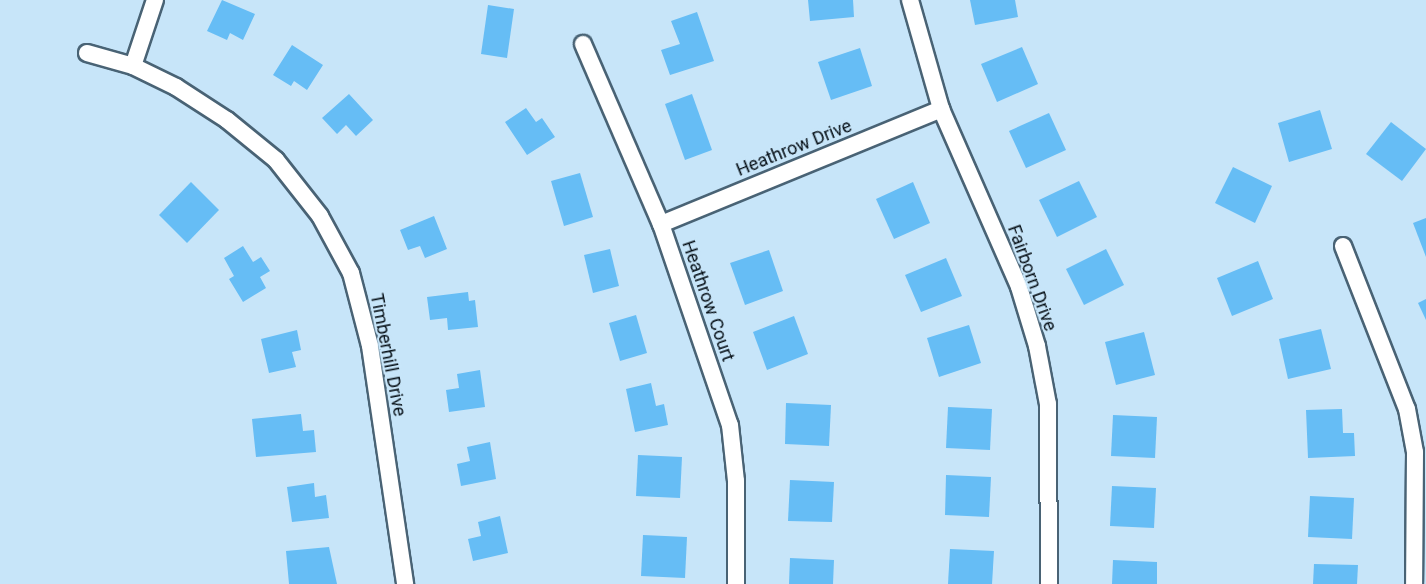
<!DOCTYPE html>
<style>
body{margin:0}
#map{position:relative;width:1426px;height:584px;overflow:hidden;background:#c7e5f9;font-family:Roboto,sans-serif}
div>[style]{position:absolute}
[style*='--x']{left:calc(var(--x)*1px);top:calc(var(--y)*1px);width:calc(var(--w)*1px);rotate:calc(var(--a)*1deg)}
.building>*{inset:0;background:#66bdf5}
.roads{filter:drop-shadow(2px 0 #496375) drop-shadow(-2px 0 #496375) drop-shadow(0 2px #496375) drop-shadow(0 -2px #496375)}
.minor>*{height:16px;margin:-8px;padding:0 8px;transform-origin:8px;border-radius:8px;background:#fff}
span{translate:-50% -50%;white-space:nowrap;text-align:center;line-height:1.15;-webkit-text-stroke:4.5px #c7e5f9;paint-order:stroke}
.street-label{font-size:18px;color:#050e15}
</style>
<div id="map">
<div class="building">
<div style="clip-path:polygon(222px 0,255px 14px,243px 40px,230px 33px,227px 40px,207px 31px)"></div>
<div style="clip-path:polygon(808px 0,853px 0,854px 17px,810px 21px)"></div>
<div style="clip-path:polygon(970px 0,1015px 0,1018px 17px,975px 25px)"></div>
<div style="clip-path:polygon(488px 5px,514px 9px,507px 58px,481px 54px)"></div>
<div style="clip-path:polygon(697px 12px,714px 61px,670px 75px,661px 50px,680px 44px,671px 21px)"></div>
<div style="clip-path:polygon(292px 45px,323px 65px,307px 90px,294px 81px,291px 86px,273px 75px)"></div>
<div style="clip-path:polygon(1022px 47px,1038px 84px,997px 102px,981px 64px)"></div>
<div style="clip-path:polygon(860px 48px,872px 86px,831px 100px,818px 62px)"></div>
<div style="clip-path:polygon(349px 94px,373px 120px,356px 136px,346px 125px,337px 134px,322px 118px)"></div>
<div style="clip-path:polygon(692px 94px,712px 150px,685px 160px,665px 104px)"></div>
<div style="clip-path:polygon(526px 108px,536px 122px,542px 118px,555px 137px,527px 155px,505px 122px)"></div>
<div style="clip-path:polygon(1320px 110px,1332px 149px,1289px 162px,1278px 123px)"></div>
<div style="clip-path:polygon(1049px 113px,1066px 150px,1026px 168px,1009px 131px)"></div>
<div style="clip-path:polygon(1391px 122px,1426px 149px,1402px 181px,1366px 154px)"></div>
<div style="clip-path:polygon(1233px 167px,1272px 186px,1255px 223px,1215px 203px)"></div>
<div style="clip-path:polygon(580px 173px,593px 217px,564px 226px,551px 181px)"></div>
<div style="clip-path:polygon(1079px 181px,1097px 217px,1057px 237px,1039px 200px)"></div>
<div style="clip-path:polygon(191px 182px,219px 210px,187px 243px,159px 215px)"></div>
<div style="clip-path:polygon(913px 182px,930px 223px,894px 239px,876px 199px)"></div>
<div style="clip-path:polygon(434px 216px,447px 249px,425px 258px,420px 246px,408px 250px,400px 230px)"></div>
<div style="clip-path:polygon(1426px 218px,1426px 257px,1413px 223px)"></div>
<div style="clip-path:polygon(243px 246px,253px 262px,261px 257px,270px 271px,260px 277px,266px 288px,243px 302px,229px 279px,234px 276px,224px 258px)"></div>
<div style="clip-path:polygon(610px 249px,619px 286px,593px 293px,584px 255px)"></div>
<div style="clip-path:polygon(1106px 249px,1124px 285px,1084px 305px,1066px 269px)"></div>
<div style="clip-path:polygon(769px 250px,783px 291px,745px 305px,730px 263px)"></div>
<div style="clip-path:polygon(946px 258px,962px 296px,921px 312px,905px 275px)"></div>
<div style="clip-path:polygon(1258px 261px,1273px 299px,1232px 316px,1217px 278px)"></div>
<div style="clip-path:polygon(468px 292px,469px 301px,475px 300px,478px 327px,448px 330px,447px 318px,430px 320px,427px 297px)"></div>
<div style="clip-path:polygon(1426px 299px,1426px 320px,1418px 303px)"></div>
<div style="clip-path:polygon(636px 315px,647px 353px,620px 361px,609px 323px)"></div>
<div style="clip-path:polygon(794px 316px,808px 354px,767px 370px,753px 332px)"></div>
<div style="clip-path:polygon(969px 325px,981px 363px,939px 377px,927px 338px)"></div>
<div style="clip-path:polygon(1321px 329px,1331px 369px,1288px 379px,1279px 339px)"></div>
<div style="clip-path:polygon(297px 330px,301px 350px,292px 352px,296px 367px,269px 373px,261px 339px)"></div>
<div style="clip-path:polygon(1144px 332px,1155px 375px,1116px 385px,1105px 342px)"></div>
<div style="clip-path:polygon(480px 370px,485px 407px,449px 412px,446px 390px,459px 388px,457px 374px)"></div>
<div style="clip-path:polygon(651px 383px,656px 406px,664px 404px,668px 425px,635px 432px,626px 389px)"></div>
<div style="clip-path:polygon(786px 403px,831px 405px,829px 446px,785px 444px)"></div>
<div style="clip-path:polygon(948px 407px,992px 409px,990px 450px,946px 448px)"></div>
<div style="clip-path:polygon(1342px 409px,1343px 433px,1354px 433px,1355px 456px,1308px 458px,1306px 410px)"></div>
<div style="clip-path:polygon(301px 414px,303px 431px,314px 430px,316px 452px,256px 457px,252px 419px)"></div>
<div style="clip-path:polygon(1113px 415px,1157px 417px,1155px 458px,1111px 456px)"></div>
<div style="clip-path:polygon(490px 442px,496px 479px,461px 486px,457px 464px,470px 461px,467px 447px)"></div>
<div style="clip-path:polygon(638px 455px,682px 457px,680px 498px,636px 496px)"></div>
<div style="clip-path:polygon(946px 475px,991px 477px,989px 517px,945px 515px)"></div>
<div style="clip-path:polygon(790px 480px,834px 482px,832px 522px,788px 521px)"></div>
<div style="clip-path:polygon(314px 483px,315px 497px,326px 495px,329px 518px,292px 522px,287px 487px)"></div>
<div style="clip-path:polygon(1112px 486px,1156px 488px,1154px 528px,1110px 526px)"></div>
<div style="clip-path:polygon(1310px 496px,1354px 498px,1352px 539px,1308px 537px)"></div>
<div style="clip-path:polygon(500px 516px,508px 553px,473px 561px,468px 539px,481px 536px,478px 522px)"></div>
<div style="clip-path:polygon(643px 535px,687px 537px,685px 578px,641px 576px)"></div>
<div style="clip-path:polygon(329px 547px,337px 584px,289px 584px,286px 551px)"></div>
<div style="clip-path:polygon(950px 549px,994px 551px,992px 584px,948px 584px)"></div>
<div style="clip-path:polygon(790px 558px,834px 560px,833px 584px,789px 584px)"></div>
<div style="clip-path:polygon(1113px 560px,1157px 562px,1157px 584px,1112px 584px)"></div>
<div style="clip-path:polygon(1314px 564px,1358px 565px,1357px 584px,1313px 584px)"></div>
</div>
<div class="roads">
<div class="minor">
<div style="--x:910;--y:0;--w:113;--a:74.1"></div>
<div style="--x:941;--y:109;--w:194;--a:66.3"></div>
<div style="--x:1019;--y:287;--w:62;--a:73"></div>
<div style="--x:1037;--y:346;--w:59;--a:79.3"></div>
<div style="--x:1048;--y:404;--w:180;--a:89.7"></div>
<div style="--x:583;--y:44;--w:196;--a:66.6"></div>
<div style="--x:661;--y:224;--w:213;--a:71.1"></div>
<div style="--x:730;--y:425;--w:56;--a:83.9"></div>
<div style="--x:736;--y:481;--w:103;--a:90"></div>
<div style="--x:87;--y:53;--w:48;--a:15.8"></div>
<div style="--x:133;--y:66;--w:48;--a:26"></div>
<div style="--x:176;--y:87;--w:61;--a:32.9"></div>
<div style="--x:227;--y:120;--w:63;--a:39.2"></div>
<div style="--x:276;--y:160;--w:71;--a:51.8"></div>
<div style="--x:320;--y:216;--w:65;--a:61.5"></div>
<div style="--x:351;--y:273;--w:75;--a:75.4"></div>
<div style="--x:370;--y:346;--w:241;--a:81.6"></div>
<div style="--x:133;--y:66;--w:70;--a:-71.6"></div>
<div style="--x:661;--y:224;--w:303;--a:-22.3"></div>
<div style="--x:1343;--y:246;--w:175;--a:68.6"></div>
<div style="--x:1407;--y:409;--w:44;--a:79.5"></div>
<div style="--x:1415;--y:452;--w:132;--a:90.4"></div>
</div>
</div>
<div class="street-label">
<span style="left:794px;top:148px;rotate:-22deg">Heathrow Drive</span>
<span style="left:1032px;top:278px;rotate:70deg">Fairborn Drive</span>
<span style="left:708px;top:301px;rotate:71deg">Heathrow Court</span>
<span style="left:388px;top:355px;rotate:79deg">Timberhill Drive</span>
</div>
</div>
